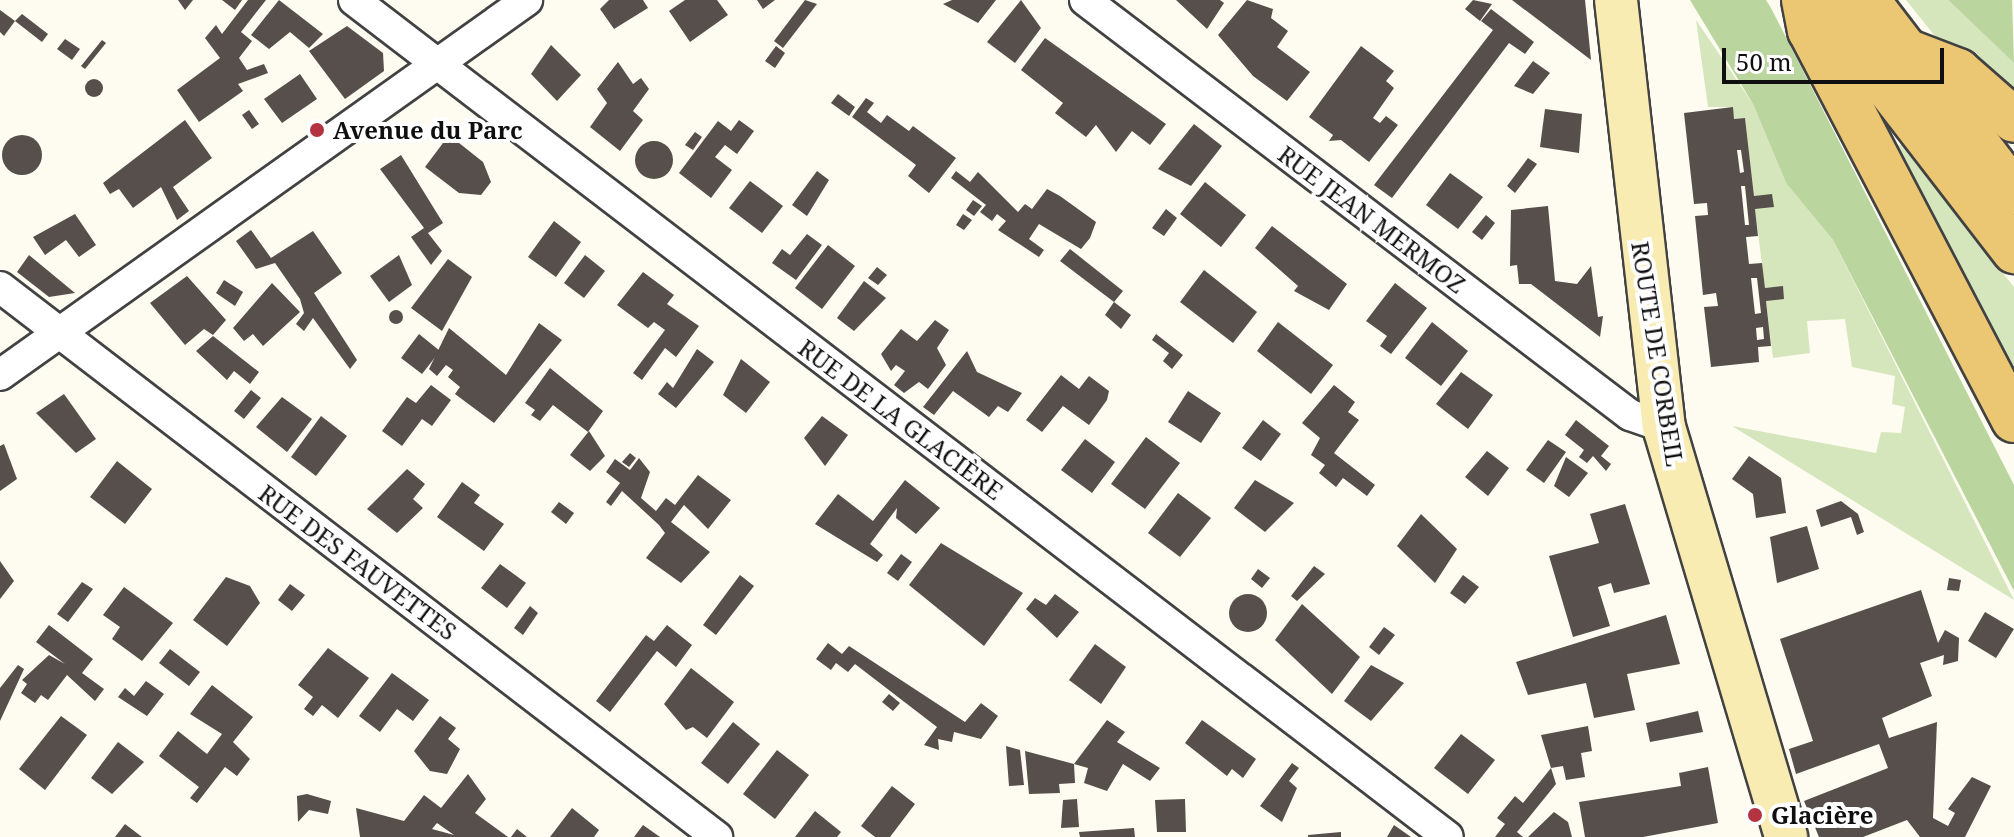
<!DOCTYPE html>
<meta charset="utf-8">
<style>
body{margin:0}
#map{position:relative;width:2014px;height:837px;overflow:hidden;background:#fefbf1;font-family:"Noto Serif",serif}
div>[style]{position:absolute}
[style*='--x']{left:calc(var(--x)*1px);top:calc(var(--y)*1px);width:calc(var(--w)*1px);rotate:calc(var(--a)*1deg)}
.green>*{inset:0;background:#d5e6bd}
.forest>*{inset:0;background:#bad59e}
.building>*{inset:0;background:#564f4c}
.round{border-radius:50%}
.roads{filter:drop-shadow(2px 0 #424242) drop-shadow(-2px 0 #424242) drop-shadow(0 2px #424242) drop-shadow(0 -2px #424242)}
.street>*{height:30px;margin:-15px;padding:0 15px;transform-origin:15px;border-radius:15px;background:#fff}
.secondary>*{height:42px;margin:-21px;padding:0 21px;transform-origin:21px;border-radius:21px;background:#f8ecb2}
.primary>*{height:44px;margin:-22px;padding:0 22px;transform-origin:22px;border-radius:22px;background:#ecc773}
.dots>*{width:22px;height:22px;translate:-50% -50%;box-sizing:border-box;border:4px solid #fff;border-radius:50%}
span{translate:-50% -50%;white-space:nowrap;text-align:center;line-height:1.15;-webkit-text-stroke:8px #fff;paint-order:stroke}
.poi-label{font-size:24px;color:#0f0f0f;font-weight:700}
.left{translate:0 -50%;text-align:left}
.street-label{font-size:24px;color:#0f0f0f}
.scale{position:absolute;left:1722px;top:48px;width:222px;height:36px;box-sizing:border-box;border:4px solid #0f0f0f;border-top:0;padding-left:10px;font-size:24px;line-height:28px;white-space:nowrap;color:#0f0f0f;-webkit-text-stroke:6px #fff;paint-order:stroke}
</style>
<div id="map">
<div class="green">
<div style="clip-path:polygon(1906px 0,1948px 0,2014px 63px,2014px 105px,1942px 45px)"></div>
<div style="clip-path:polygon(1696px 20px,1753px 104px,1786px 183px,1833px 240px,2014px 600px,1732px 426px,1876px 453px,1881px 432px,1901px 433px,1905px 407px,1892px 404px,1895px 376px,1852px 367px,1845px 319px,1807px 321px,1810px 353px,1773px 358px,1766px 301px,1783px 286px,1765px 288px,1755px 209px,1773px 207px,1772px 195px,1754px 196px,1745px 118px,1734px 119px,1732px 107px,1708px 107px)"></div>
<div style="clip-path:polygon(1901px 145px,2014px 287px,2014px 393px,1894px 146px)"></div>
</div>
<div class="forest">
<div style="clip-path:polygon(1690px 0,1766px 0,1771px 8px,2014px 485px,2014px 591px,1833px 240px,1786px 183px,1753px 104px)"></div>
<div style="clip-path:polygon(1948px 0,2012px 0,2014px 63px)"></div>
</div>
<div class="building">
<div style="clip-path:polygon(178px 0,193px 0,185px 10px)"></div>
<div style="clip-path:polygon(222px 0,242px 0,235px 10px)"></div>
<div style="clip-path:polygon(248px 0,266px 0,241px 32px,252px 41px,239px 58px,247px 70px,264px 64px,268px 73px,238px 84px,243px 91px,199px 122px,177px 90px,220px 58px,205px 38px,216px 25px,222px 34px)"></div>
<div style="clip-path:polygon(279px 0,323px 34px,309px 48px,290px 32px,269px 49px,251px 35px)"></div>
<div style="clip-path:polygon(609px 0,643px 0,648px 8px,614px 29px,600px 9px)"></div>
<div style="clip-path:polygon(685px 0,717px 0,728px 15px,690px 42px,669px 11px)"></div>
<div style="clip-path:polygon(757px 0,775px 0,763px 9px)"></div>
<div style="clip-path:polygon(805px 0,817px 4px,783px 48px,774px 41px)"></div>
<div style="clip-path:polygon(952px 0,996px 0,978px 23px,943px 4px)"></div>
<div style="clip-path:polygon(1021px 0,1041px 28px,1015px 63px,987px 42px)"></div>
<div style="clip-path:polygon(1176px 0,1220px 0,1224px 3px,1207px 29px)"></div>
<div style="clip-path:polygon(1247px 0,1273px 9px,1271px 18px,1288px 31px,1277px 47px,1310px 72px,1287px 101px,1253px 76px,1218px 35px)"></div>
<div style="clip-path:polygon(1473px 0,1492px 4px,1480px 21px,1465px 9px)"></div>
<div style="clip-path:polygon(1512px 0,1585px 0,1591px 60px)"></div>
<div style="clip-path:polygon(1491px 9px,1534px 42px,1525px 54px,1509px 43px,1392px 198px,1374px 185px,1493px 30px,1481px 21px)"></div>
<div style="clip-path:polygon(0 10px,15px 21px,4px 36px,0 32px)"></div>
<div style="clip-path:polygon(22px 14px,48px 34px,42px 42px,15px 21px)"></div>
<div style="clip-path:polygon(347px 26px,383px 53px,384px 71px,345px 99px,309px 51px)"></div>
<div style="clip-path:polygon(1045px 38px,1166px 124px,1150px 145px,1132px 131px,1116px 152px,1096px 125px,1086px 137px,1055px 113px,1063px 103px,1021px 70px)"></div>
<div style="clip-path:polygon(65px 39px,80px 49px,72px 60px,57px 49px)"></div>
<div style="clip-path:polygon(102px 40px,106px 43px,85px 69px,81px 66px)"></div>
<div style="clip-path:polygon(551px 45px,581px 75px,557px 101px,531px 74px)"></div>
<div style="clip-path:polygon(776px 46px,785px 53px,775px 68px,765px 61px)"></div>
<div style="clip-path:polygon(1361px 46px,1394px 71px,1386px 81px,1394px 88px,1373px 118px,1380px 123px,1386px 116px,1398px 125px,1369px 162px,1341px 140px,1329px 141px,1333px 135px,1309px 117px)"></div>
<div style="clip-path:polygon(1533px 61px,1550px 73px,1533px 94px,1514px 86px)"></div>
<div style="clip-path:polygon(618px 62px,633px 84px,641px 78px,649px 89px,633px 111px,643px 120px,620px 151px,590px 127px,607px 103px,597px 89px)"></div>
<div style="clip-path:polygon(300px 74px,317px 99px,282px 123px,264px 99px)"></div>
<div class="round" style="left:85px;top:79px;width:18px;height:18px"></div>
<div style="clip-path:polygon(838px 94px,855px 107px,849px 116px,831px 103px)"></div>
<div style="clip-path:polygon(866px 98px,874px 103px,867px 112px,881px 123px,887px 115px,909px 131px,913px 126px,956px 158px,929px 193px,908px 176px,916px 165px,852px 117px)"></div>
<div style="clip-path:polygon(evenodd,1733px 107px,1734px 119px,1745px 118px,1754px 196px,1772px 194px,1774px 207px,1755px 209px,1758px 236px,1746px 237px,1749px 264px,1762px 263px,1765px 288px,1783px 286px,1784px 299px,1766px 301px,1771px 346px,1758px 347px,1759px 362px,1711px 367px,1704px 307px,1718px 306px,1716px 293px,1703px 295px,1695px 216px,1708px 215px,1707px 203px,1694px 204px,1684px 113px,1733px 107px,1737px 150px,1741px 150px,1744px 172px,1740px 173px,1737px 150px,1733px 107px,1741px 186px,1745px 186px,1749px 225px,1745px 225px,1741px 186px,1733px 107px,1751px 278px,1757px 278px,1761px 313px,1755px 314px,1751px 278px,1733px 107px,1763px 327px,1764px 339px,1757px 340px,1756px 328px,1763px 327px)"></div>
<div style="clip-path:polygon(1545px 109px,1582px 114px,1579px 153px,1540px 147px)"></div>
<div style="clip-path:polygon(249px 110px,259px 124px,252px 129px,242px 115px)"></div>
<div style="clip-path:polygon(185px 120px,212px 158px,173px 187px,189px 211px,177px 220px,161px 187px,133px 208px,119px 189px,110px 194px,103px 183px)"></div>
<div style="clip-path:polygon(739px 120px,754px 131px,737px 154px,725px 145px,715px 157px,732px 170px,711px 198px,679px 173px,718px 121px,731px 131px)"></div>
<div style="clip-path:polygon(1194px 124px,1222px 146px,1191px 186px,1158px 169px)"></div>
<div style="clip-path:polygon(695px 132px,702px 137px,693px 150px,685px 145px)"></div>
<div class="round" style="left:2px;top:135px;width:40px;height:40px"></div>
<div style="clip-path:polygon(449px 135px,483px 162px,491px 182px,481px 195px,459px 193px,425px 167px)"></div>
<div class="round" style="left:635px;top:141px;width:38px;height:38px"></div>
<div style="clip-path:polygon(401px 155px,443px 223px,428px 233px,442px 251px,431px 265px,411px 237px,424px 228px,380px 169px)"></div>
<div style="clip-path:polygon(1528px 158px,1537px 164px,1515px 193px,1507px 186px)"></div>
<div style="clip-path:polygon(817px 171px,829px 180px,807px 216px,792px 205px)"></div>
<div style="clip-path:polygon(956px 171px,970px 182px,978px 172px,1018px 212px,1025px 204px,1032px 209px,1047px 189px,1060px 196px,1096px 222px,1090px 238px,1081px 249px,1039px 224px,1029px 239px,1044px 250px,1039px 257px,998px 230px,1006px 221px,997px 214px,992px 221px,980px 212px,986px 205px,951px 178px)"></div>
<div style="clip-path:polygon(1450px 173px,1483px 197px,1458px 229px,1426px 205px)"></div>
<div style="clip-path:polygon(750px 181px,783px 206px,762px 233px,729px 208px)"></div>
<div style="clip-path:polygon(1205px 182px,1246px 215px,1221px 247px,1180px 214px)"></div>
<div style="clip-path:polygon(973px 200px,982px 206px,974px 216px,966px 210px)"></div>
<div style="clip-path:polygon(1548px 206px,1555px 281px,1577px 284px,1591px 266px,1598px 317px,1603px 316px,1600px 337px,1531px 284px,1519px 284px,1517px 265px,1510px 266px,1511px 210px)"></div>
<div style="clip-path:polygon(1166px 209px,1177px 218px,1164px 236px,1152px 228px)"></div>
<div style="clip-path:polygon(75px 214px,96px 245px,79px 257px,66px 240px,45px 255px,33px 237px)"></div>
<div style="clip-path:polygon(963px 214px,972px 220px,964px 230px,956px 225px)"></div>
<div style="clip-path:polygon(1486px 215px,1495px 223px,1482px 240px,1472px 232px)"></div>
<div style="clip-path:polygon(554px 221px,581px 242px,556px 277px,528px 257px)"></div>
<div style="clip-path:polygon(1272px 226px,1347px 284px,1329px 310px,1294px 291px,1298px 286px,1255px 248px)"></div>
<div style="clip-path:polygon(251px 230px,271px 258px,313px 231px,342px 273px,314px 293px,357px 360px,350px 369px,313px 318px,304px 331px,296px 324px,304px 313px,300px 299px,275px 263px,256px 269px,236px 241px)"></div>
<div style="clip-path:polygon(807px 234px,822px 245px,796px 280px,772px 263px,782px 249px,790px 255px)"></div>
<div style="clip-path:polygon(828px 245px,855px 266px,822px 309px,795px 288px)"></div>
<div style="clip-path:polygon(1070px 249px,1123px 291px,1114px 302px,1060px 261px)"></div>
<div style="clip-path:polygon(29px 255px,75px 293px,49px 297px,17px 272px)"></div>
<div style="clip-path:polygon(399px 255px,412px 285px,389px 302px,370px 276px)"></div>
<div style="clip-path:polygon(585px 255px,605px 271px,584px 298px,564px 283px)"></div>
<div style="clip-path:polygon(448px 259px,472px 277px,442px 331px,411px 308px)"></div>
<div style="clip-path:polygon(877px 267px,887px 275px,878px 285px,868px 278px)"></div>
<div style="clip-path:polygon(1204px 270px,1257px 312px,1233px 343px,1180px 302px)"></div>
<div style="clip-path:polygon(643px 272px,674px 295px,667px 304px,699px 326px,676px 357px,665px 348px,642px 380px,633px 373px,665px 330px,654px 322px,648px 328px,617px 305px)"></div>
<div style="clip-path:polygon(187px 276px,226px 320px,213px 335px,204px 329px,185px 345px,150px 303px)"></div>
<div style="clip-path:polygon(224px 280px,243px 292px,235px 306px,216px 293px)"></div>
<div style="clip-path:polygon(864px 281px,886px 298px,854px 331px,837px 318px)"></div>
<div style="clip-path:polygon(272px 283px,300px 312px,263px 346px,253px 334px,244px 341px,233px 328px)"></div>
<div style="clip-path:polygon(1395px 283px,1427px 308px,1391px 354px,1380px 346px,1387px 336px,1366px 321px)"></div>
<div style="clip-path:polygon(1114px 302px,1131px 315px,1121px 329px,1105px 315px)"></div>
<div class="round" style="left:389px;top:310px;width:14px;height:14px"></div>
<div style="clip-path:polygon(935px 320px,949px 330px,937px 348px,946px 365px,928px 389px,919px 382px,904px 393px,894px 385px,905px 371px,896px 365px,891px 371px,881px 354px,901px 329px,917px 341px)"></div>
<div style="clip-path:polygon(1278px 322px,1333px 365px,1311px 394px,1257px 351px)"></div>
<div style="clip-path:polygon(1432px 322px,1468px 351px,1441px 386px,1405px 358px)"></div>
<div style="clip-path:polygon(539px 323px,562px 340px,494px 423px,455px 394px,460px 387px,448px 377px,453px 370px,446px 365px,437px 376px,429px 369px,449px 328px,506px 375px)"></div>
<div style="clip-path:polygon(419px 334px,440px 351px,422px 374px,401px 358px)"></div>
<div style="clip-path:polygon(1156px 334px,1183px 355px,1172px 369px,1163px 361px,1169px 353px,1152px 340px)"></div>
<div style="clip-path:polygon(213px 336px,259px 372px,250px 384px,234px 371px,227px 380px,196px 351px)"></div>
<div style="clip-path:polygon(697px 349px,714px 362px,676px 408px,658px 394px,667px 382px,673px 388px)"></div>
<div style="clip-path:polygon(967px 351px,977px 372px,1022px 393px,1008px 412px,998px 406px,989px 417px,953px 391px,934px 415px,923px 407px)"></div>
<div style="clip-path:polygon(741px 359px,770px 382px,746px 413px,723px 395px)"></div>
<div style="clip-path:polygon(550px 368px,603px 411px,588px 432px,553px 405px,540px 421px,531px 415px,535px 410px,525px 403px)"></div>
<div style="clip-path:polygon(1461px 372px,1493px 395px,1468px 429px,1436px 404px)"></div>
<div style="clip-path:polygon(1061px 375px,1079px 389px,1089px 376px,1109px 391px,1107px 400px,1089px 425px,1063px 406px,1042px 432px,1026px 420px)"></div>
<div style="clip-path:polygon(431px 385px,451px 400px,432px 426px,422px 419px,402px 446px,382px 431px,407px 397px,416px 403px)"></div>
<div style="clip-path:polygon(1334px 385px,1355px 402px,1348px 412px,1359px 420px,1334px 453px,1375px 485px,1367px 496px,1343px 478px,1336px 487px,1319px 473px,1325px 465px,1311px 455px,1320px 438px,1302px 423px)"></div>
<div style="clip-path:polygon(251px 390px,261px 398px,244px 419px,234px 411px)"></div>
<div style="clip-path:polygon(1188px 391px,1221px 413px,1201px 443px,1168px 422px)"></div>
<div style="clip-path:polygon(64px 394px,96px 439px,76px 453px,36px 413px)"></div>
<div style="clip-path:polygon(282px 397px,312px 419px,287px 452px,256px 427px)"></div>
<div style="clip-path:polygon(321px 416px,347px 436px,316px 476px,291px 457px)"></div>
<div style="clip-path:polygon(822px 416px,848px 435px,825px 466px,804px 438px)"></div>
<div style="clip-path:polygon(1263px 420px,1281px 434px,1261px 461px,1242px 448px)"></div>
<div style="clip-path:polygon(1576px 420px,1609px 446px,1601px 456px,1611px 464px,1606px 471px,1593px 456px,1587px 463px,1579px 457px,1584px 450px,1565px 435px)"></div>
<div style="clip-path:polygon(589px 431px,605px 456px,590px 471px,570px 455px)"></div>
<div style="clip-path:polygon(1146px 437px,1180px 463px,1145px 509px,1111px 484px)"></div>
<div style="clip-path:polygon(1085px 439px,1115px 462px,1092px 493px,1061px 470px)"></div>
<div style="clip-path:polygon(1548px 440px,1566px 452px,1544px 483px,1526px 470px)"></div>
<div style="clip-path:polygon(4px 444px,17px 479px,0 491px,0 446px)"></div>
<div style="clip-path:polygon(1487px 451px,1509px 468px,1488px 496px,1465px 477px)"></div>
<div style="clip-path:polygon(630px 453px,636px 458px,629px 467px,622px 462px)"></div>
<div style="clip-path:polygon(1749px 456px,1781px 478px,1786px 513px,1756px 518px,1753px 494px,1732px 479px)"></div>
<div style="clip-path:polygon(1566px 457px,1588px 473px,1569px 497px,1554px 486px)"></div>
<div style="clip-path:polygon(639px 458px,650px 472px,641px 498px,656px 511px,666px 498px,675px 505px,698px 475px,731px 500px,708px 529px,684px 505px,671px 522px,710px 552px,681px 583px,646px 558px,665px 533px,659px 525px,622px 491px,611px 506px,606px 502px,620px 483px,606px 472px,615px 459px,630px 470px)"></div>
<div style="clip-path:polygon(117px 461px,152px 489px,125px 524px,90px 497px)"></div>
<div style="clip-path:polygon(407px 469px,425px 484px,413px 499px,423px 508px,397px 533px,367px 509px)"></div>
<div style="clip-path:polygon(905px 480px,940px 508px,916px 534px,896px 518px,897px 508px,870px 544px,883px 555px,877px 562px,815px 524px,838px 494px,873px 521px)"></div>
<div style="clip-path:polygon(1255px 480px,1294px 503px,1265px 532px,1234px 508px)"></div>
<div style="clip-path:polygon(462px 482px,480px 495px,474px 503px,504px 524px,484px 551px,437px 517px)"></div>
<div style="clip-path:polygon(1178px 493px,1211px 518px,1180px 557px,1148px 533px)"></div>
<div style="clip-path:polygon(1841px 501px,1858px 514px,1864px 532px,1857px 535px,1851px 517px,1821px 527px,1816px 510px)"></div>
<div style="clip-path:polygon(559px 502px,574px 513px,566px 524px,551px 512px)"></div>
<div style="clip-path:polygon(1625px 504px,1650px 584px,1614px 593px,1611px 583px,1598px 587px,1610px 626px,1573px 637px,1549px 556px,1599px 543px,1590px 514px)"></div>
<div style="clip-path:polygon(1421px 514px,1457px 549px,1435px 583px,1397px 546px)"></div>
<div style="clip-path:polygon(1807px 526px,1819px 569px,1777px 583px,1770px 537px)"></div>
<div style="clip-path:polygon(941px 543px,1023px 593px,984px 646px,909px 585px)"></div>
<div style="clip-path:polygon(901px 554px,912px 562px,898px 581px,887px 573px)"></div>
<div style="clip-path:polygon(0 561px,14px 581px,0 599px)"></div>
<div style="clip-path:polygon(500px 564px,526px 583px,507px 608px,481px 588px)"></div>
<div style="clip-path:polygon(1314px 566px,1325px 574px,1297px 601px,1291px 596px)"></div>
<div style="clip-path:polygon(1258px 569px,1270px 578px,1262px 588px,1251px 579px)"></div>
<div style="clip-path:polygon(740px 575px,754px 586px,716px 635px,703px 625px)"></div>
<div style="clip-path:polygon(1463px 575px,1479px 587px,1465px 604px,1450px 593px)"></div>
<div style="clip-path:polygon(226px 577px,250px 586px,260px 603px,227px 646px,193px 620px)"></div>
<div style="clip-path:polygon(1949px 578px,1961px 580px,1959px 591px,1947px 590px)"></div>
<div style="clip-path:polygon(82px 582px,93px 589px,68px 622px,57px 614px)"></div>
<div style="clip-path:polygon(290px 584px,305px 595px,292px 611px,278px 600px)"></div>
<div style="clip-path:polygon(124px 587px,173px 623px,142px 661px,112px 639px,120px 627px,103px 615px)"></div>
<div style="clip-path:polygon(1921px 590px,1938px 643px,1945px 630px,1959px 638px,1958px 661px,1943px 665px,1944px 655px,1920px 663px,1932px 696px,1882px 718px,1889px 738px,1937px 722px,1933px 818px,1948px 826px,1955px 813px,1948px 809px,1972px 777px,1991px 786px,1965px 837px,1920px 837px,1907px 820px,1863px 837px,1819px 837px,1804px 801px,1888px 768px,1879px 744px,1796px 774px,1789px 749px,1813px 741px,1780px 639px)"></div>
<div class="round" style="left:1229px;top:594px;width:38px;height:38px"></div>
<div style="clip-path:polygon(1055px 594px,1079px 612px,1057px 638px,1026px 609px,1035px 598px,1046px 605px)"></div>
<div style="clip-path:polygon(1302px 604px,1360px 657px,1332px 694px,1275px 640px)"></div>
<div style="clip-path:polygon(530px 606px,538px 613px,523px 635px,514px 628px)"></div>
<div style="clip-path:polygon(1985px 612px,2014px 629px,1996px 658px,1968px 641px)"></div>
<div style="clip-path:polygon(1666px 615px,1680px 664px,1627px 674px,1635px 710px,1594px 718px,1586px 683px,1528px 695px,1516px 662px)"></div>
<div style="clip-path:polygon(49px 625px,93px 659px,82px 673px,104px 689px,95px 701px,67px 675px,48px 700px,41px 695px,35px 703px,21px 693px,27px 684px,22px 680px,49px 655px,65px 664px,36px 642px)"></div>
<div style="clip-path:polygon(667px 625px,692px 645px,676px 667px,657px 651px,610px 712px,596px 701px,646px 635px,654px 641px)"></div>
<div style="clip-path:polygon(1384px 627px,1395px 635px,1379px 655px,1369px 647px)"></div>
<div style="clip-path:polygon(828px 643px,842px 654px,849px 646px,965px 722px,981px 703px,998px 716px,981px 739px,954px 732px,952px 742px,938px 739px,939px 750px,924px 745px,937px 727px,855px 664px,848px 672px,836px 663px,831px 670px,816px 659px)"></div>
<div style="clip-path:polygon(1095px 644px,1126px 667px,1101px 704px,1069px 680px)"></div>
<div style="clip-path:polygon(328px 648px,369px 678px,338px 718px,322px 705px,313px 716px,304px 709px,313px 697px,298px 685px)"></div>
<div style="clip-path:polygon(170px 649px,200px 672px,189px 686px,159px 663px)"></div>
<div style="clip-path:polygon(18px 665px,24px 669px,0 721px,0 688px)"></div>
<div style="clip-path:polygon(1371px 665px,1404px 683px,1371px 721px,1344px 701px)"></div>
<div style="clip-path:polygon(691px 668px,734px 702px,707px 738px,693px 727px,686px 730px,664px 704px)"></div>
<div style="clip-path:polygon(392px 673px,429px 700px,413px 721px,397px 709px,380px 732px,359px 716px)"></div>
<div style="clip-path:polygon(146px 681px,164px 694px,147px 716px,118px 697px,125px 688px,134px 696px)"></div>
<div style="clip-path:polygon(212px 685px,253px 717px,233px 742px,250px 759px,237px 776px,225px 767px,197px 803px,190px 798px,199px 787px,159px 756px,178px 731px,207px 754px,222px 734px,190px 714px)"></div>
<div style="clip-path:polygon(889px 694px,900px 703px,893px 711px,882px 702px)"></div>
<div style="clip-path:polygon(1698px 711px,1703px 732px,1650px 742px,1646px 723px)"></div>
<div style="clip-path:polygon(61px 716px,87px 735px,45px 790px,19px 769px)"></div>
<div style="clip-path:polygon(440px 716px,456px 728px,448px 739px,460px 749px,447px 774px,430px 771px,414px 751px)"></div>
<div style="clip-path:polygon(1107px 720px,1125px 732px,1117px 742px,1160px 768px,1150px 781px,1123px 764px,1107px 791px,1084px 783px,1088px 768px,1074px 764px)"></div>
<div style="clip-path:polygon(1202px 720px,1256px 759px,1243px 778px,1232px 769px,1227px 776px,1185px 743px)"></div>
<div style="clip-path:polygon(733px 722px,760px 744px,728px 784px,701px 763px)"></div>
<div style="clip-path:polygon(1588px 726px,1592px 751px,1581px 753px,1585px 777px,1566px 780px,1563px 766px,1551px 768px,1541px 735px)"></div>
<div style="clip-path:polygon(1461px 734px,1495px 760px,1468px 794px,1434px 768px)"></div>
<div style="clip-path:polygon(118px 742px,144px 762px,112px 794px,91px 778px)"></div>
<div style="clip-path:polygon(1006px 746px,1020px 750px,1024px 785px,1009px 786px)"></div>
<div style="clip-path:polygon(777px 750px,809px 775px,775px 819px,743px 794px)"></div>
<div style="clip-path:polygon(1025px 751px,1074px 764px,1075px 783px,1059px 784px,1060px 793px,1029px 794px)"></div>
<div style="clip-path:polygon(1292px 763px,1299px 768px,1289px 781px,1297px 788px,1282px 822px,1260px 806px)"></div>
<div style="clip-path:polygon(1708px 767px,1718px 823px,1643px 837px,1585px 837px,1579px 802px,1681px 786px,1679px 773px)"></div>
<div style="clip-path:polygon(1551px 768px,1556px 784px,1517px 832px,1523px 837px,1495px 837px,1505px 824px,1497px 818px,1515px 796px,1523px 803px)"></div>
<div style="clip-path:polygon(evenodd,468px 774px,486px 799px,475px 813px,508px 837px,360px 837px,356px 808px,404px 821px,424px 795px,441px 808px,468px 774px,437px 823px,454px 835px,432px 829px,437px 823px)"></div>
<div style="clip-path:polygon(892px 786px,915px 804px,890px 837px,875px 837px,861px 826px)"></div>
<div style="clip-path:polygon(307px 794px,331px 801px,328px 814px,309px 810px,298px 822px,297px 796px)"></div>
<div style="clip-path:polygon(1077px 799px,1079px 827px,1061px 828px,1063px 800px)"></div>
<div style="clip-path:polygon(1185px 799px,1186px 832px,1157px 832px,1155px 800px)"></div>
<div style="clip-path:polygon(572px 808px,599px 830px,594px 837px,550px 837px)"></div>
<div style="clip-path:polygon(815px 811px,841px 832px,837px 837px,795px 837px)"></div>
<div style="clip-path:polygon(1554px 812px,1568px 822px,1572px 837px,1528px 837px)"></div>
<div style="clip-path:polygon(125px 824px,142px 837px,115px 837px)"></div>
<div style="clip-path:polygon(643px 825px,660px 837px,634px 837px)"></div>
<div style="clip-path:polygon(1394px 825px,1411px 837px,1387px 837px)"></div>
<div style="clip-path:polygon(1134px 828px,1135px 837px,1080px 837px,1079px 832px)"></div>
<div style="clip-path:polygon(517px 829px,527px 837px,511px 837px)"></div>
<div style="clip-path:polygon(1341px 832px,1341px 837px,1308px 837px,1308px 835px)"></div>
</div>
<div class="roads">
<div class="street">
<div style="--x:354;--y:0;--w:1377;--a:37.42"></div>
<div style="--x:1085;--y:0;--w:685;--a:37.29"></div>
<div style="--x:1630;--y:415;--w:36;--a:19"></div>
<div style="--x:0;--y:287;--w:904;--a:37.49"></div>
<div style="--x:0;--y:375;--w:647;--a:-35.43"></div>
</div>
<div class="secondary">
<div style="--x:1616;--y:0;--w:430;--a:83.6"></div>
<div style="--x:1664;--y:427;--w:428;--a:73.4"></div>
</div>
<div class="primary">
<div style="--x:1804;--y:0;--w:31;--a:79"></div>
<div style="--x:1810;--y:30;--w:440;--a:62.4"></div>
<div style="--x:1821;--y:0;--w:317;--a:52.4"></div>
<div style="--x:1867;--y:0;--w:242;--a:52.6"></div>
<div style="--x:1906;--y:51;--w:56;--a:21"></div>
<div style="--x:1958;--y:71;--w:74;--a:41.2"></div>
</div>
</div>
<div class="dots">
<div style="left:317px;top:130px;background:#b33340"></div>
<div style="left:1755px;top:815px;background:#b33340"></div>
</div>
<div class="poi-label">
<span class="left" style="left:333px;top:130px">Avenue du Parc</span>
<span class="left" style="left:1771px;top:815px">Glacière</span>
</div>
<div class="street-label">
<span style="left:1372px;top:219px;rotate:37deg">RUE JEAN MERMOZ</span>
<span style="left:1658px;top:354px;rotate:81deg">ROUTE DE CORBEIL</span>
<span style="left:901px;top:419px;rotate:37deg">RUE DE LA GLACIÈRE</span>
<span style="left:358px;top:562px;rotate:37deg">RUE DES FAUVETTES</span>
</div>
<div class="scale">50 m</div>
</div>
